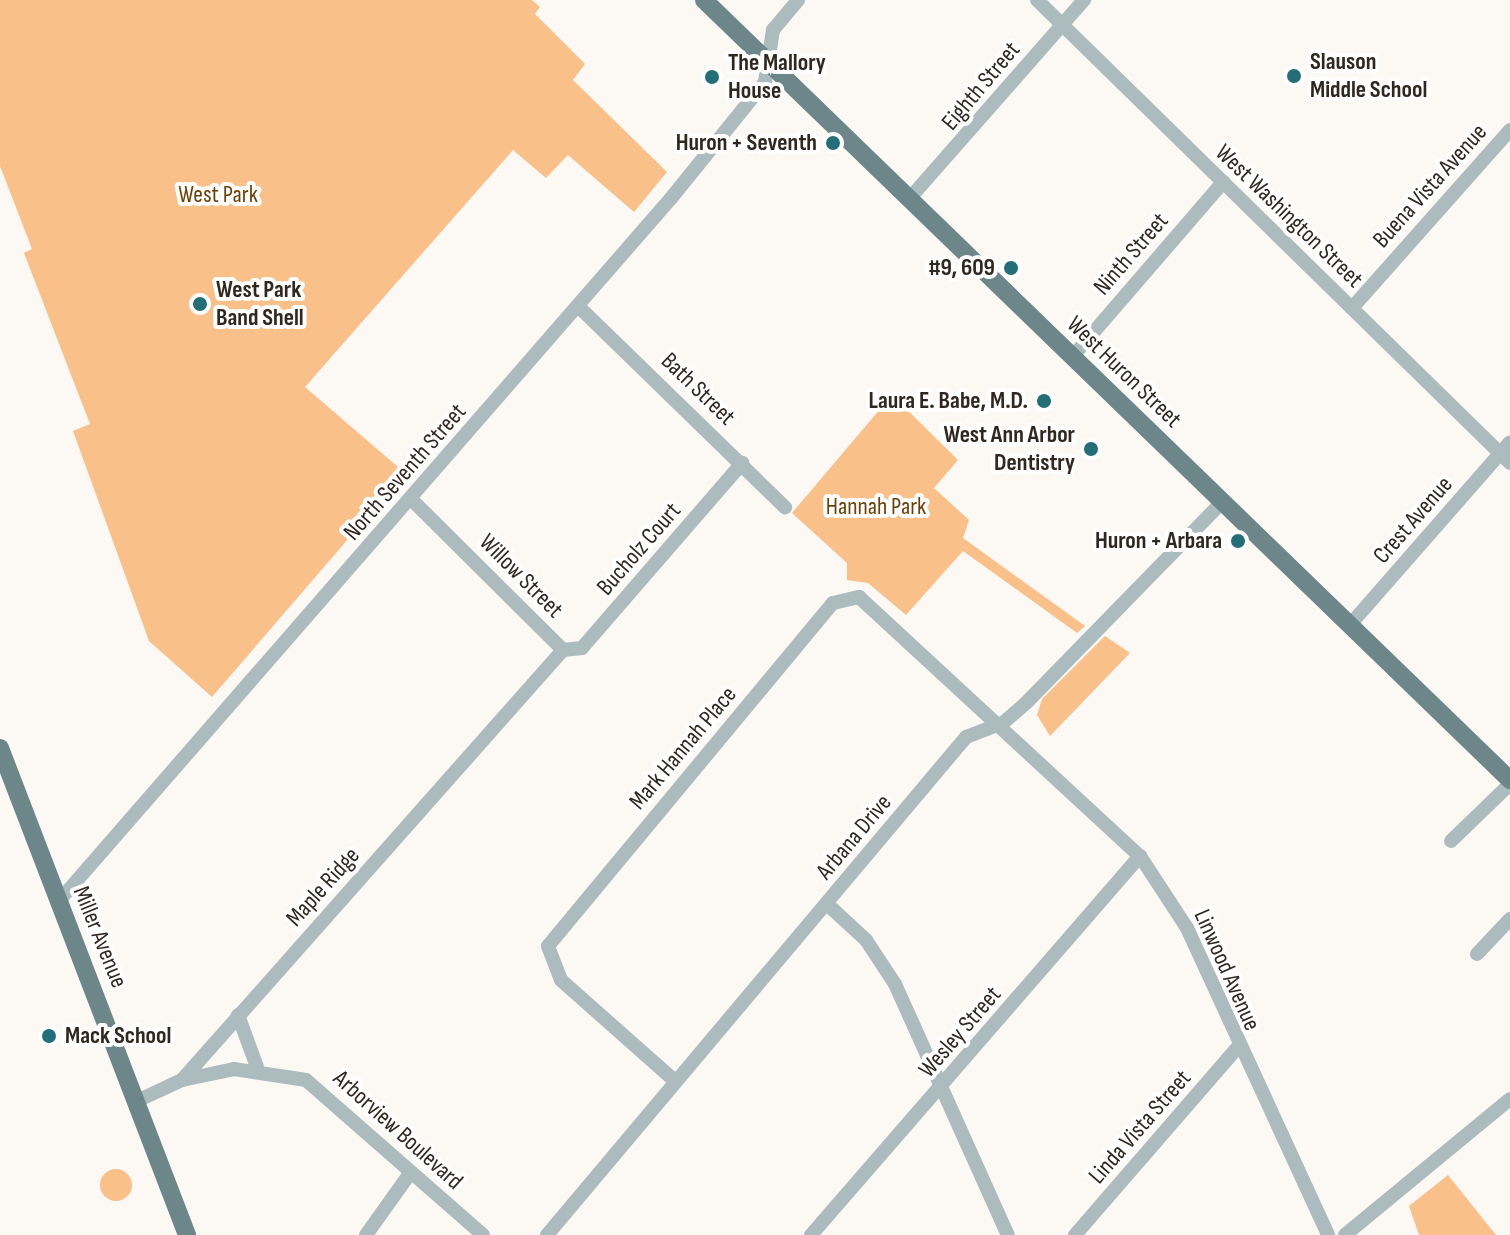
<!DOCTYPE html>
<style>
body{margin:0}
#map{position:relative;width:1510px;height:1235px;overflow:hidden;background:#fcf8f4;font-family:"Sofia Sans Condensed",sans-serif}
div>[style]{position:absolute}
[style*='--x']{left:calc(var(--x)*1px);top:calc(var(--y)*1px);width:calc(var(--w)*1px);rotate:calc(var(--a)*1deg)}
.green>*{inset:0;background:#fac089}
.round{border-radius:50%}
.minor>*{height:14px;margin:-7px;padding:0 7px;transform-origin:7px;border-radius:7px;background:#acbbbd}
.major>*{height:18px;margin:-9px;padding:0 9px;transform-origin:9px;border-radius:9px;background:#6c868a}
.dots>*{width:22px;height:22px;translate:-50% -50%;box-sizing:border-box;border:4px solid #fff;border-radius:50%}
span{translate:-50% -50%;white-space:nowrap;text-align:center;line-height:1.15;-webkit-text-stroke:8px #fff;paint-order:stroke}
.poi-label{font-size:24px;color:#302820;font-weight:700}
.left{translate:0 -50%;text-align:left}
.right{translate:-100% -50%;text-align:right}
.street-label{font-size:24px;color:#302820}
.park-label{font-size:24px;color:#6d3f04}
</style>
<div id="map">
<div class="green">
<div style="clip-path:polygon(0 0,532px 0,540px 7px,535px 14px,585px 64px,573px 80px,667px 172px,634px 212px,568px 155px,546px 178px,513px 150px,305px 387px,405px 473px,212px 697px,149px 641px,73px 431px,90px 424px,24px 253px,32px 249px,0 166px)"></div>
<div style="clip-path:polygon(892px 395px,958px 460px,934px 488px,969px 520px,963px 538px,1085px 626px,1077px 633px,963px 551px,906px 615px,868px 583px,847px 580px,847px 563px,792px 513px)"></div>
<div style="clip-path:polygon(1105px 636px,1130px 653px,1050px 736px,1037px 715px,1042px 699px)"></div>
<div class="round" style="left:100px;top:1169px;width:32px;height:32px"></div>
<div style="clip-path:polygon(1448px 1175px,1496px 1235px,1419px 1235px,1409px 1206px)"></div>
</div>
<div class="minor">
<div style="--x:1037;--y:0;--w:662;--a:44.39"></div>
<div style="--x:910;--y:198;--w:264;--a:-48.7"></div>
<div style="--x:578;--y:306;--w:289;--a:44.2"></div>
<div style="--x:1352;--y:308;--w:238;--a:-48.4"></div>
<div style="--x:1073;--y:356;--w:230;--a:-49.2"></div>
<div style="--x:411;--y:499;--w:214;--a:44.8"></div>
<div style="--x:1349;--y:626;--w:244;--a:-48.8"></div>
<div style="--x:563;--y:650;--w:19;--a:-6"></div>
<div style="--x:582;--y:648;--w:245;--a:-49.1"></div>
<div style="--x:1451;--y:841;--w:82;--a:-44"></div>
<div style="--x:59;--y:901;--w:933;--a:-48.95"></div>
<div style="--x:672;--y:197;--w:148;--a:-51"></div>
<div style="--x:765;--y:82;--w:53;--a:-81.3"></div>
<div style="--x:773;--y:30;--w:39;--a:-50"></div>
<div style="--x:827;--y:904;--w:53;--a:42.7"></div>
<div style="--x:866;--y:940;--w:53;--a:56.6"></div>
<div style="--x:895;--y:984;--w:275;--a:65.8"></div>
<div style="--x:1477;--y:954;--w:48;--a:-46.7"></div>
<div style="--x:238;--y:1015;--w:55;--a:69.9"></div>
<div style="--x:182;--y:1080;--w:575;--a:-48.46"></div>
<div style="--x:675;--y:1081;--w:152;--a:-138.5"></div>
<div style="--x:561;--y:980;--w:36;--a:-111"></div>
<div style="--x:548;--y:946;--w:446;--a:-50.3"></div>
<div style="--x:833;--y:603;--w:27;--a:-13"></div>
<div style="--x:859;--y:597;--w:382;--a:42.7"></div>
<div style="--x:1140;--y:856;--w:86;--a:56.9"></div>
<div style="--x:1187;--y:928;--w:338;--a:65.3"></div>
<div style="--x:139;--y:1100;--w:47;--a:-24.9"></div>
<div style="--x:182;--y:1080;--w:53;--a:-11.9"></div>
<div style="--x:234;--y:1069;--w:73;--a:8.7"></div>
<div style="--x:306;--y:1080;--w:235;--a:41.2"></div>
<div style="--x:366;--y:1235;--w:77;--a:-54.5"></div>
<div style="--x:547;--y:1235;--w:651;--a:-49.92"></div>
<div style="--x:966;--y:737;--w:40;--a:-21"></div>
<div style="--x:1003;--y:723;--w:32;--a:-41"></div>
<div style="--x:1027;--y:702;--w:281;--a:-45.7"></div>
<div style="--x:811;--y:1235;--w:502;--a:-49.04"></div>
<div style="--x:1075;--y:1235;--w:247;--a:-49.1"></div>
<div style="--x:1345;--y:1235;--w:214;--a:-39.5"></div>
</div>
<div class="major">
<div style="--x:704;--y:0;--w:1122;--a:44.06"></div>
<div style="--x:0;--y:748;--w:522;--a:68.99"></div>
</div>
<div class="dots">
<div style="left:1294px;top:76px;background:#246e78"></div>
<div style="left:712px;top:77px;background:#246e78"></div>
<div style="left:833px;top:143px;background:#246e78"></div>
<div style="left:1011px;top:268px;background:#246e78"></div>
<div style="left:200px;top:304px;background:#246e78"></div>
<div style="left:1044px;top:401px;background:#246e78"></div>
<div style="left:1091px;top:449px;background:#246e78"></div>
<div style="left:1238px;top:541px;background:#246e78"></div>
<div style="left:49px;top:1036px;background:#246e78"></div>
</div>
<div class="poi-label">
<span class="left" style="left:1310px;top:76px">Slauson<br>Middle School</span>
<span class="left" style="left:728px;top:77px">The Mallory<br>House</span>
<span class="right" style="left:817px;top:143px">Huron + Seventh</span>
<span class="right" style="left:995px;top:268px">#9, 609</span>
<span class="left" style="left:216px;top:304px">West Park<br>Band Shell</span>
<span class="right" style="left:1028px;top:401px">Laura E. Babe, M.D.</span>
<span class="right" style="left:1075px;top:449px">West Ann Arbor<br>Dentistry</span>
<span class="right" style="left:1222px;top:541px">Huron + Arbara</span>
<span class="left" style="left:65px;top:1036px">Mack School</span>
</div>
<div class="street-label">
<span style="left:981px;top:86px;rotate:-50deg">Eighth Street</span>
<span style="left:1430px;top:186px;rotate:-48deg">Buena Vista Avenue</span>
<span style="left:1289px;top:216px;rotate:44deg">West Washington Street</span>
<span style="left:1131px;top:254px;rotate:-49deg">Ninth Street</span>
<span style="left:1124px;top:372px;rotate:44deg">West Huron Street</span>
<span style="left:698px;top:389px;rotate:44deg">Bath Street</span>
<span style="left:405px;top:472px;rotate:-49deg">North Seventh Street</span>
<span style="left:1413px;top:520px;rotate:-49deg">Crest Avenue</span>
<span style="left:639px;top:549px;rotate:-49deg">Bucholz Court</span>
<span style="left:521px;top:576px;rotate:45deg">Willow Street</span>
<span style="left:683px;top:748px;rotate:-50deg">Mark Hannah Place</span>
<span style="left:854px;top:837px;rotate:-50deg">Arbana Drive</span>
<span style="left:323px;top:887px;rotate:-48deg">Maple Ridge</span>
<span style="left:100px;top:937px;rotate:68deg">Miller Avenue</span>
<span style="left:1227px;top:970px;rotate:66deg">Linwood Avenue</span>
<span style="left:960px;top:1032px;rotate:-49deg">Wesley Street</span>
<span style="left:1140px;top:1127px;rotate:-49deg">Linda Vista Street</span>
<span style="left:398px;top:1130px;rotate:42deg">Arborview Boulevard</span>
</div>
<div class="park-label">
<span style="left:218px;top:195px">West Park</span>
<span style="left:876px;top:507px">Hannah Park</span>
</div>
</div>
